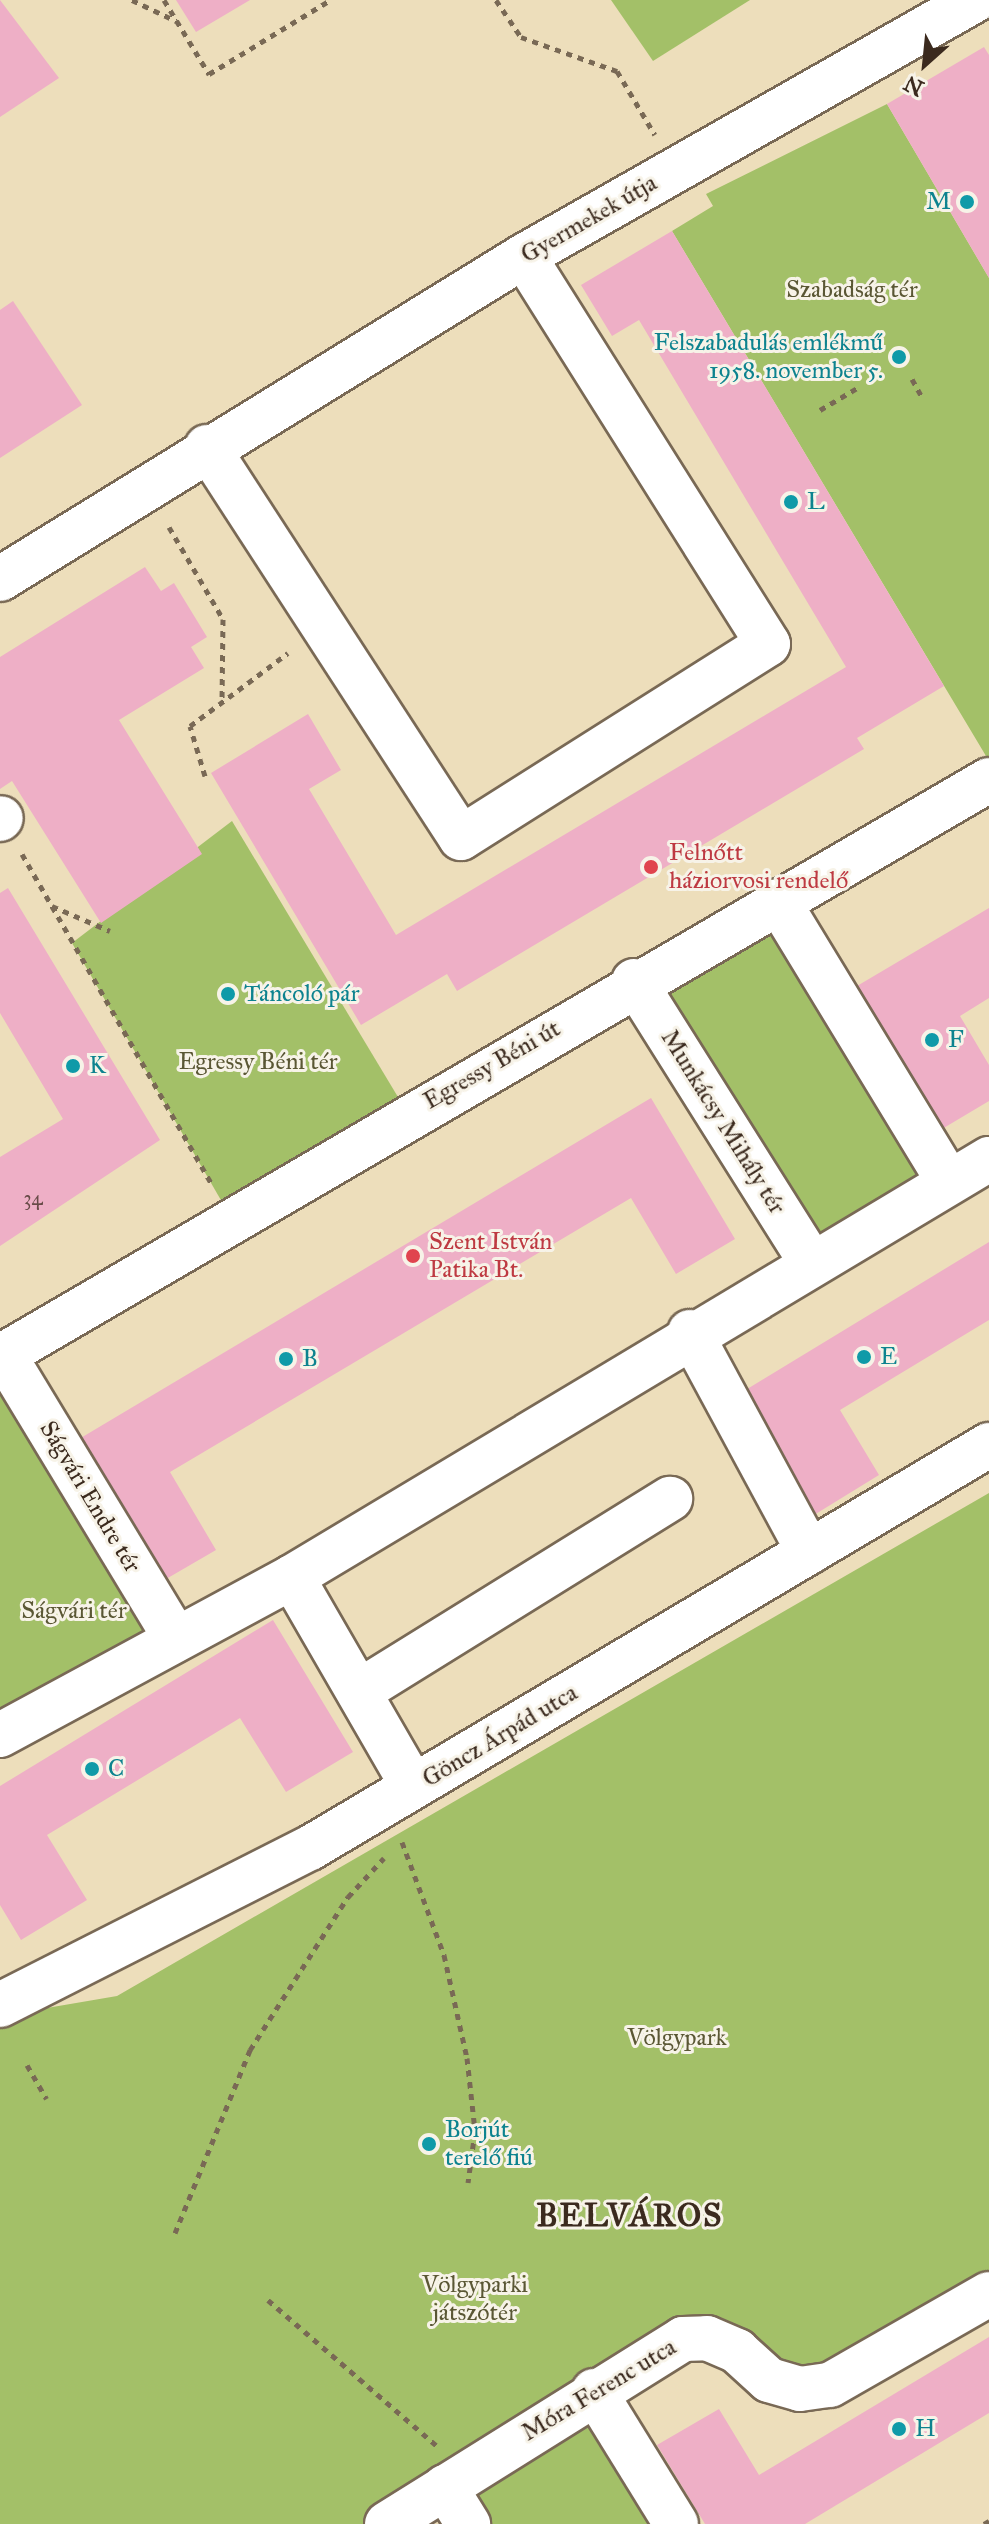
<!DOCTYPE html>
<meta charset="utf-8">
<style>
body{margin:0}
#map{position:relative;width:989px;height:2524px;overflow:hidden;background:#eddebb;font-family:"IM FELL Great Primer",serif}
div>[style]{position:absolute}
[style*='--x']{left:calc(var(--x)*1px);top:calc(var(--y)*1px);width:calc(var(--w)*1px);rotate:calc(var(--a)*1deg)}
.green>*{inset:0;background:#a3c068}
.building>*{inset:0;background:#eeafc6}
.path>*{height:5px;margin-top:-2.5px;transform-origin:0;background:repeating-linear-gradient(90deg,#796955 0 6px,transparent 0 12px)}
.roads{filter:drop-shadow(2px 0 #796955) drop-shadow(-2px 0 #796955) drop-shadow(0 2px #796955) drop-shadow(0 -2px #796955)}
.minor>*{height:44px;margin:-22px;padding:0 22px;transform-origin:22px;border-radius:22px;background:#fff}
.dots>*{width:22px;height:22px;translate:-50% -50%;box-sizing:border-box;border:4px solid #f7f3e8;border-radius:50%}
span{translate:-50% -50%;white-space:nowrap;text-align:center;line-height:1.15;-webkit-text-stroke:6px #f7f3e8;paint-order:stroke}
.number-label{font-size:20px;color:#684b48}
.number-label span{-webkit-text-stroke-width:0}
.culture-label{font-size:24px;color:#0d838f}
.right{translate:-100% -50%;text-align:right}
.left{translate:0 -50%;text-align:left}
.street-label{font-size:24px;color:#3b2a1e}
.park-label{font-size:24px;color:#5a5734}
.health-label{font-size:24px;color:#be3a42}
.district-label{font-size:32px;color:#3b2a1e;font-weight:700;letter-spacing:2px}
.north{position:absolute;left:885px;top:24px;width:80px;height:80px;-webkit-text-stroke:6px #f7f3e8;paint-order:stroke;rotate:207deg;font-size:22px;font-weight:700;line-height:32px;text-align:center;color:#3b2a1e}
.north::after{content:'';display:block;margin:auto;width:28px;height:36px;background:#3b2a1e;clip-path:polygon(50% 0,100% 100%,50% 72%,0 100%)}
</style>
<div id="map">
<div class="green">
<div style="clip-path:polygon(611px 0,750px 0,653px 61px)"></div>
<div style="clip-path:polygon(887px 104px,989px 278px,989px 761px,672px 231px,713px 206px,706px 194px)"></div>
<div style="clip-path:polygon(232px 821px,404px 1107px,229px 1214px,72px 943px)"></div>
<div style="clip-path:polygon(778px 901px,949px 1182px,811px 1262px,634px 981px)"></div>
<div style="clip-path:polygon(0 1357px,176px 1639px,0 1735px)"></div>
<div style="clip-path:polygon(989px 1493px,989px 2294px,855px 2372px,752px 2367px,665px 2349px,594px 2390px,676px 2524px,468px 2524px,445px 2487px,381px 2524px,0 2524px,0 2016px,117px 1996px)"></div>
</div>
<div class="building">
<div style="clip-path:polygon(0 0,59px 78px,0 117px)"></div>
<div style="clip-path:polygon(176px 0,250px 0,196px 32px)"></div>
<div style="clip-path:polygon(984px 47px,989px 55px,989px 278px,887px 104px)"></div>
<div style="clip-path:polygon(672px 231px,944px 686px,857px 738px,864px 749px,457px 991px,447px 974px,361px 1025px,211px 773px,308px 714px,341px 770px,309px 789px,396px 935px,846px 667px,639px 320px,612px 336px,581px 285px)"></div>
<div style="clip-path:polygon(13px 301px,82px 405px,0 458px,0 310px)"></div>
<div style="clip-path:polygon(145px 567px,161px 591px,174px 583px,207px 637px,191px 647px,204px 668px,119px 720px,202px 854px,101px 923px,12px 781px,0 789px,0 657px)"></div>
<div style="clip-path:polygon(8px 888px,160px 1140px,0 1246px,0 1157px,63px 1119px,0 1013px,0 893px)"></div>
<div style="clip-path:polygon(989px 908px,989px 998px,960px 1016px,989px 1065px,989px 1101px,942px 1129px,857px 986px)"></div>
<div style="clip-path:polygon(651px 1098px,735px 1239px,676px 1274px,631px 1198px,170px 1472px,216px 1550px,154px 1586px,69px 1445px)"></div>
<div style="clip-path:polygon(989px 1242px,989px 1320px,840px 1410px,879px 1475px,814px 1515px,739px 1394px)"></div>
<div style="clip-path:polygon(273px 1620px,353px 1752px,286px 1792px,240px 1718px,47px 1835px,87px 1900px,21px 1940px,0 1905px,0 1786px)"></div>
<div style="clip-path:polygon(989px 2337px,989px 2413px,805px 2524px,705px 2524px,657px 2445px,719px 2409px,759px 2475px)"></div>
</div>
<div class="path">
<div style="--x:132;--y:0;--w:49;--a:25.5"></div>
<div style="--x:164;--y:0;--w:87;--a:58.7"></div>
<div style="--x:209;--y:74;--w:142;--a:-31.4"></div>
<div style="--x:496;--y:0;--w:45;--a:56"></div>
<div style="--x:521;--y:37;--w:102;--a:19.5"></div>
<div style="--x:617;--y:71;--w:74;--a:59.3"></div>
<div style="--x:912;--y:379;--w:21;--a:61"></div>
<div style="--x:820;--y:410;--w:43;--a:-30.7"></div>
<div style="--x:169;--y:527;--w:107;--a:59.6"></div>
<div style="--x:223;--y:619;--w:80;--a:90.7"></div>
<div style="--x:205;--y:776;--w:52;--a:-106.7"></div>
<div style="--x:190;--y:726;--w:122;--a:-36.7"></div>
<div style="--x:22;--y:854;--w:382;--a:60.1"></div>
<div style="--x:52;--y:906;--w:63;--a:23.3"></div>
<div style="--x:402;--y:1842;--w:121;--a:69.6"></div>
<div style="--x:444;--y:1955;--w:106;--a:77.4"></div>
<div style="--x:467;--y:2058;--w:73;--a:83.7"></div>
<div style="--x:475;--y:2131;--w:52;--a:97.7"></div>
<div style="--x:27;--y:2065;--w:39;--a:60"></div>
<div style="--x:175;--y:2233;--w:198;--a:-67.7"></div>
<div style="--x:250;--y:2050;--w:182;--a:-57.4"></div>
<div style="--x:348;--y:1897;--w:53;--a:-47.3"></div>
<div style="--x:268;--y:2300;--w:222;--a:40.8"></div>
<div style="--x:984;--y:2524;--w:6;--a:-31"></div>
</div>
<div class="roads">
<div class="minor">
<div style="--x:207;--y:447;--w:466;--a:57"></div>
<div style="--x:461;--y:838;--w:363;--a:-32.3"></div>
<div style="--x:768;--y:644;--w:458;--a:-122.2"></div>
<div style="--x:0;--y:579;--w:616;--a:-31.65"></div>
<div style="--x:524;--y:256;--w:519;--a:-29.58"></div>
<div style="--x:0;--y:819;--w:1;--a:-45"></div>
<div style="--x:778;--y:901;--w:329;--a:58.7"></div>
<div style="--x:634;--y:981;--w:332;--a:57.8"></div>
<div style="--x:690;--y:1332;--w:250;--a:61.6"></div>
<div style="--x:4;--y:1355;--w:332;--a:58.8"></div>
<div style="--x:0;--y:1357;--w:1145;--a:-30.26"></div>
<div style="--x:292;--y:1577;--w:242;--a:60"></div>
<div style="--x:360;--y:1691;--w:365;--a:-31.8"></div>
<div style="--x:0;--y:1735;--w:332;--a:-28.4"></div>
<div style="--x:292;--y:1577;--w:813;--a:-30.95"></div>
<div style="--x:0;--y:2005;--w:347;--a:-26.9"></div>
<div style="--x:310;--y:1848;--w:790;--a:-30.69"></div>
<div style="--x:594;--y:2391;--w:156;--a:58.3"></div>
<div style="--x:445;--y:2487;--w:44;--a:58.1"></div>
<div style="--x:387;--y:2524;--w:349;--a:-32"></div>
<div style="--x:683;--y:2339;--w:24;--a:-2"></div>
<div style="--x:707;--y:2338;--w:33;--a:23"></div>
<div style="--x:737;--y:2351;--w:43;--a:42.2"></div>
<div style="--x:769;--y:2380;--w:32;--a:16"></div>
<div style="--x:800;--y:2389;--w:30;--a:-8"></div>
<div style="--x:830;--y:2385;--w:183;--a:-29.8"></div>
</div>
</div>
<div class="dots">
<div style="left:967px;top:202px;background:#0f9aa8"></div>
<div style="left:899px;top:357px;background:#0f9aa8"></div>
<div style="left:791px;top:502px;background:#0f9aa8"></div>
<div style="left:651px;top:867px;background:#e0444e"></div>
<div style="left:228px;top:994px;background:#0f9aa8"></div>
<div style="left:932px;top:1040px;background:#0f9aa8"></div>
<div style="left:73px;top:1066px;background:#0f9aa8"></div>
<div style="left:413px;top:1256px;background:#e0444e"></div>
<div style="left:864px;top:1357px;background:#0f9aa8"></div>
<div style="left:286px;top:1359px;background:#0f9aa8"></div>
<div style="left:92px;top:1769px;background:#0f9aa8"></div>
<div style="left:429px;top:2144px;background:#0f9aa8"></div>
<div style="left:899px;top:2429px;background:#0f9aa8"></div>
</div>
<div class="number-label">
<span style="left:33px;top:1198px">34</span>
</div>
<div class="culture-label">
<span class="right" style="left:951px;top:202px">M</span>
<span class="right" style="left:883px;top:357px">Felszabadulás emlékmű<br>1958. november 5.</span>
<span class="left" style="left:807px;top:502px">L</span>
<span class="left" style="left:244px;top:994px">Táncoló pár</span>
<span class="left" style="left:948px;top:1040px">F</span>
<span class="left" style="left:89px;top:1066px">K</span>
<span class="left" style="left:880px;top:1357px">E</span>
<span class="left" style="left:302px;top:1359px">B</span>
<span class="left" style="left:108px;top:1769px">C</span>
<span class="left" style="left:445px;top:2144px">Borjút<br>terelő fiú</span>
<span class="left" style="left:915px;top:2429px">H</span>
</div>
<div class="street-label">
<span style="left:589px;top:219px;rotate:-30deg">Gyermekek útja</span>
<span style="left:492px;top:1065px;rotate:-30deg">Egressy Béni út</span>
<span style="left:723px;top:1122px;rotate:58deg">Munkácsy Mihály tér</span>
<span style="left:90px;top:1497px;rotate:59deg">Ságvári Endre tér</span>
<span style="left:500px;top:1736px;rotate:-31deg">Göncz Árpád utca</span>
<span style="left:599px;top:2390px;rotate:-31deg">Móra Ferenc utca</span>
</div>
<div class="park-label">
<span style="left:852px;top:290px">Szabadság tér</span>
<span style="left:258px;top:1062px">Egressy Béni tér</span>
<span style="left:74px;top:1611px">Ságvári tér</span>
<span style="left:677px;top:2038px">Völgypark</span>
<span style="left:475px;top:2299px">Völgyparki<br>játszótér</span>
</div>
<div class="health-label">
<span class="left" style="left:669px;top:867px">Felnőtt<br>háziorvosi rendelő</span>
<span class="left" style="left:429px;top:1256px">Szent István<br>Patika Bt.</span>
</div>
<div class="district-label">
<span style="left:630px;top:2216px">BELVÁROS</span>
</div>
<div class="north">N</div>
</div>
